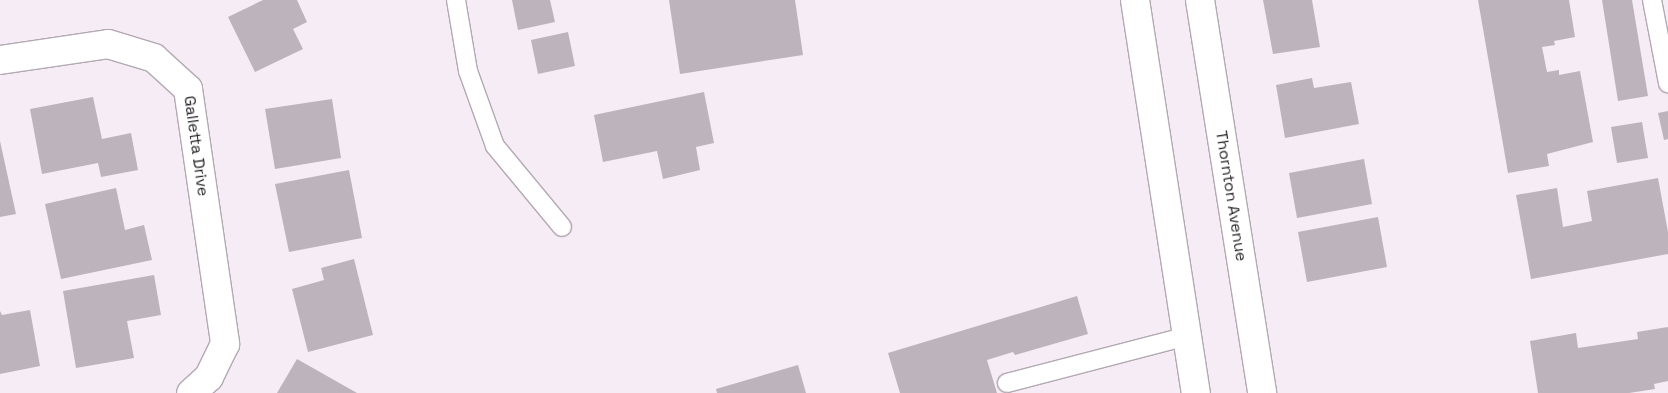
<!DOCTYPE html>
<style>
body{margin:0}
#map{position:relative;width:1668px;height:393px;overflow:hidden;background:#f6ecf6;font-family:"Space Grotesk",sans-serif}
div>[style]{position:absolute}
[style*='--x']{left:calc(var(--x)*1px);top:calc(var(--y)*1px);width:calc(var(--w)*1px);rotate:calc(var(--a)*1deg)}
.building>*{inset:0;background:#bcb3bc}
.roads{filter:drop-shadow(1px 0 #b2a9b2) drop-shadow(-1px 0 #b2a9b2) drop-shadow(0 1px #b2a9b2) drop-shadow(0 -1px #b2a9b2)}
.lane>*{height:18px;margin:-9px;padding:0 9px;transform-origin:9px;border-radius:9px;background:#fff}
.street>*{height:28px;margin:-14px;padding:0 14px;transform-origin:14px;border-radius:14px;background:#fff}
.secondary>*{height:28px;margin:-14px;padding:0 14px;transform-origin:14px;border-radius:14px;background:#fff}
span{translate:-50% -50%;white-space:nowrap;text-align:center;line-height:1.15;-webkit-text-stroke:4px #fff;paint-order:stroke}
.street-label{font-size:16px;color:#282529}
</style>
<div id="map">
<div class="building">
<div style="clip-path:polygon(263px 0,297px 0,307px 22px,293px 29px,303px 49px,255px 72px,228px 17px)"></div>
<div style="clip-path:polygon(512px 0,550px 0,555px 22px,518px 30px)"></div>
<div style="clip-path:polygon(669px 0,795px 0,803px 55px,680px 74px)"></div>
<div style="clip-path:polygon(1263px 0,1312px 0,1320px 47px,1273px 54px)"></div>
<div style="clip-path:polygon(1478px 0,1569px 0,1575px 37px,1554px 41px,1555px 45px,1542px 47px,1547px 72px,1559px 70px,1559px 75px,1580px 71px,1593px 142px,1547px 154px,1549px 166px,1508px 173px)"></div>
<div style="clip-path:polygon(1602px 0,1632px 0,1648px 96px,1618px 101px)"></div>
<div style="clip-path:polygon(568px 32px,575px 66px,538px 74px,531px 40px)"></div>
<div style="clip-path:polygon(1312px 78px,1314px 88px,1351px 82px,1359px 124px,1285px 138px,1276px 85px)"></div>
<div style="clip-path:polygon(704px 92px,714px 143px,696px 147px,700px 170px,663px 179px,657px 151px,603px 162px,594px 115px)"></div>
<div style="clip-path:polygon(93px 97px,102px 139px,131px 133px,138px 170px,101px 177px,98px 163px,42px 174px,30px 109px)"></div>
<div style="clip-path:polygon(332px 99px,341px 158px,275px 169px,265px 109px)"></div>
<div style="clip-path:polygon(1668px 111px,1668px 139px,1664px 140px,1658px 113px)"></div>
<div style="clip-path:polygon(1642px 122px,1648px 158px,1617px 163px,1611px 127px)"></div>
<div style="clip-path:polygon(0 141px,16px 214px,0 217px)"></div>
<div style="clip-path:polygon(1364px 159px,1372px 204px,1297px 218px,1289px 173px)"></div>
<div style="clip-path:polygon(349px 170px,362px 238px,289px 252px,275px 184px)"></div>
<div style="clip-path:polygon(1658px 178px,1668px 232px,1668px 254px,1531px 279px,1516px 195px,1557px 188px,1563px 227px,1592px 221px,1587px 191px)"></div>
<div style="clip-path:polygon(116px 188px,125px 230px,144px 225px,152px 260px,61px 279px,45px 204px)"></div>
<div style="clip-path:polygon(1378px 217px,1387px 267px,1307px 282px,1298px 232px)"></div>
<div style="clip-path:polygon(354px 259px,373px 335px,308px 352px,292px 289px,324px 280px,321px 268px)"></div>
<div style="clip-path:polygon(154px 275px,161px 315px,127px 321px,134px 358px,76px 368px,63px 291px)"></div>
<div style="clip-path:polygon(1077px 296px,1088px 334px,1015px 355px,1013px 352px,987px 360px,997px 393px,900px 393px,888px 353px)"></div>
<div style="clip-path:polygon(30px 310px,40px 366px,0 374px,0 311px,2px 315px)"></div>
<div style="clip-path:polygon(1668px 327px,1668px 381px,1654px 384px,1655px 389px,1629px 393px,1538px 393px,1530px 341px,1576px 333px,1578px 348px,1638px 339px,1637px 332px)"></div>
<div style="clip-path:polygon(297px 359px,357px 393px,277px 393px)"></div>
<div style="clip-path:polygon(798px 365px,806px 393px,717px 393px,716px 389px)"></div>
</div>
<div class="roads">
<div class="lane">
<div style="--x:456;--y:0;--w:72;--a:80.4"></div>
<div style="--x:468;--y:71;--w:80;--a:70.2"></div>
<div style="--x:495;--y:146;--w:105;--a:50.4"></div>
<div style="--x:1652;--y:0;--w:85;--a:79.1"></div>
<div style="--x:1007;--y:383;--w:187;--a:-14.6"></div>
</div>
<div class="street">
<div style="--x:0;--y:60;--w:109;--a:-8.4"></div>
<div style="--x:108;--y:44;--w:48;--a:16.9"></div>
<div style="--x:154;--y:58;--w:46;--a:42.4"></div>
<div style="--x:188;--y:89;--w:258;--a:81.7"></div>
<div style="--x:225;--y:344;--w:37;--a:116"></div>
<div style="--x:209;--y:377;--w:24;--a:138"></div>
</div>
<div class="secondary">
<div style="--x:1135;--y:0;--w:398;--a:81.2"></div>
<div style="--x:1200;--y:0;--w:398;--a:81"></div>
</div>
</div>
<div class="street-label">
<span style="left:196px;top:146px;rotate:82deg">Galletta Drive</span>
<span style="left:1231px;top:196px;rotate:81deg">Thornton Avenue</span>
</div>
</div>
